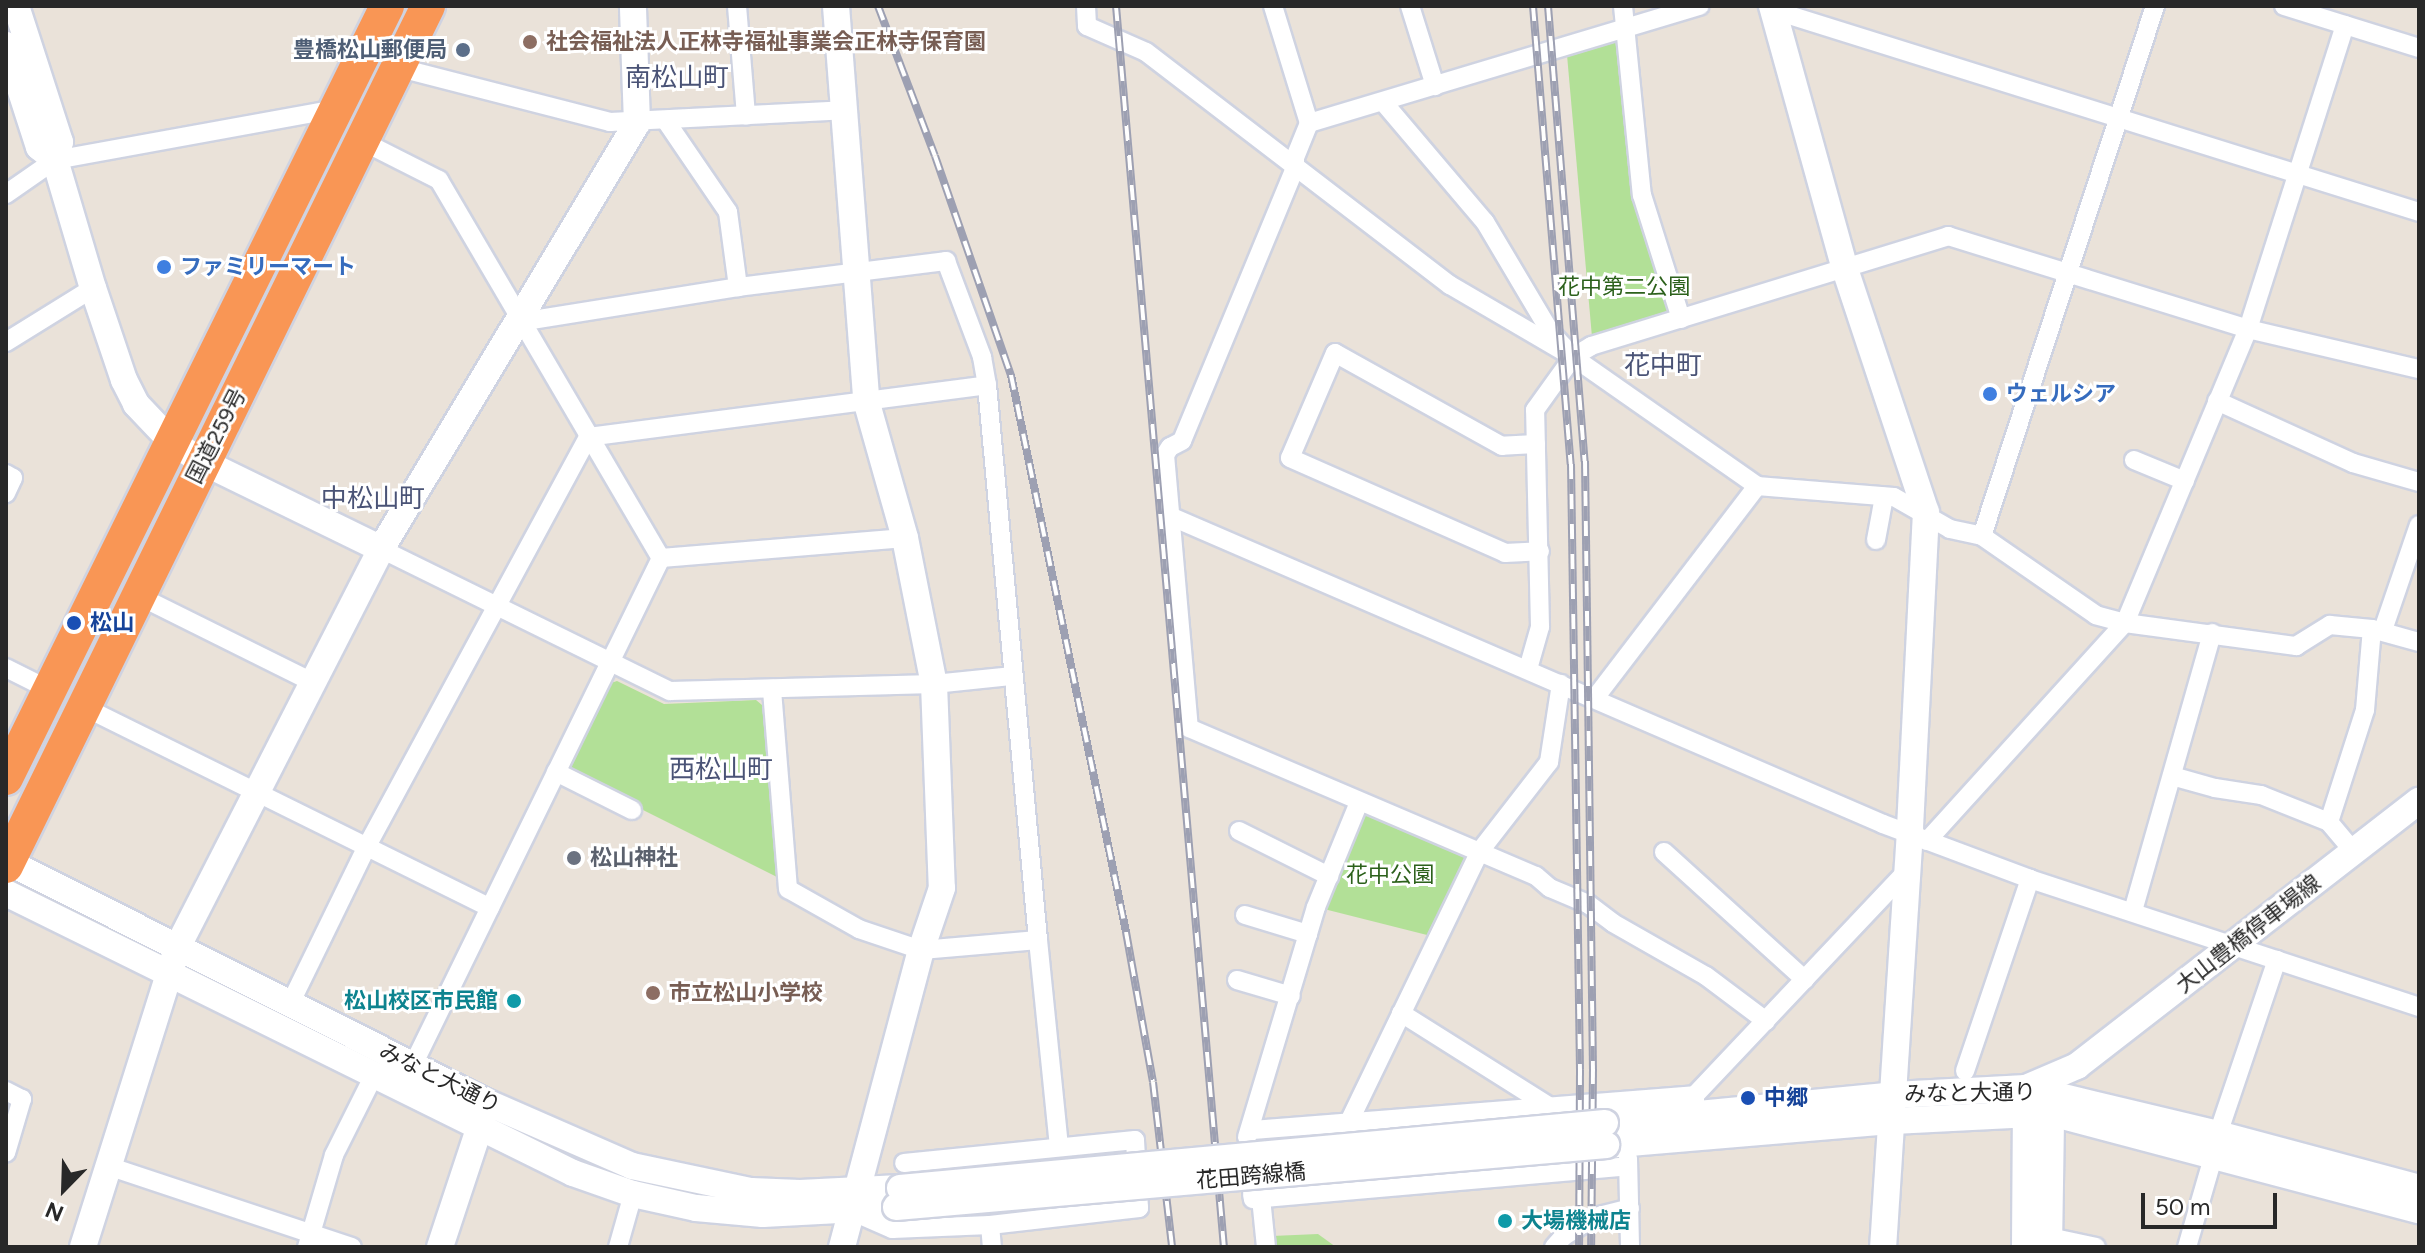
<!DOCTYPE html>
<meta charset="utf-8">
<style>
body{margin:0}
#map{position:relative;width:2425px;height:1253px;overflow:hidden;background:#eae2d9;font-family:Figtree,"Noto Sans JP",sans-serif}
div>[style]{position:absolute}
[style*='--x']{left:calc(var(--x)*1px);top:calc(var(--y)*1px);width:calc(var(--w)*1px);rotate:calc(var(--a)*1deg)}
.green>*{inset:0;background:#b2e097}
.roads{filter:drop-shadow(2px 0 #cfd3e1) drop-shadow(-2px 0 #cfd3e1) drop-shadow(0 2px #cfd3e1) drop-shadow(0 -2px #cfd3e1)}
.street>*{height:18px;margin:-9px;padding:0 9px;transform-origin:9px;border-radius:9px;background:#fff}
.secondary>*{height:26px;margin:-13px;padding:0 13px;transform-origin:13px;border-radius:13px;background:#fff}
.highway>*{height:34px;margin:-17px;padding:0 17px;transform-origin:17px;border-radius:17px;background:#f99655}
.rail>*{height:8px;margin-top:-4px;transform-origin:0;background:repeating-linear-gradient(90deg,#fff 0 15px,#9da0b2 0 30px);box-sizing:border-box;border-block:2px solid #9da0b2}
.bridges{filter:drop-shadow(2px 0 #cfd3e1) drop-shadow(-2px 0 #cfd3e1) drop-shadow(0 2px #cfd3e1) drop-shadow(0 -2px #cfd3e1)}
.secondary-bridge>*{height:26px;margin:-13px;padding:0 13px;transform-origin:13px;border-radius:13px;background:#fff}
.dots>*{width:22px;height:22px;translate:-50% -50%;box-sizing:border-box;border:4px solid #fff;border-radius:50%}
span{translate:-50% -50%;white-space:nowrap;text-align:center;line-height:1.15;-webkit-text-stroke:6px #fff;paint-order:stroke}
.education-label{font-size:22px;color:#785e54;font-weight:700}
.left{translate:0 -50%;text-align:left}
.service-label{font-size:22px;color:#4e5e75;font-weight:700}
.right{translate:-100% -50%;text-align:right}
.shop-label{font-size:22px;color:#366cbe;font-weight:700}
.park-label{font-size:22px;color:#2c611b}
.street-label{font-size:22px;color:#282828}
.transit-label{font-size:22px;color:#164399;font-weight:700}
.worship-label{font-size:22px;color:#5b616d;font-weight:700}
.culture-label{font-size:22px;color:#0d838f;font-weight:700}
.quarter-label{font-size:26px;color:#4a5376}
.frame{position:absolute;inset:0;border:8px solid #282828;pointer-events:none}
.north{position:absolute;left:24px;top:1149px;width:80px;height:80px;-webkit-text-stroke:6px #fff;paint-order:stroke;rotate:203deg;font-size:22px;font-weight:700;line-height:32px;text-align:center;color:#282828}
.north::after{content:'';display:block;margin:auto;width:28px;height:36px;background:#282828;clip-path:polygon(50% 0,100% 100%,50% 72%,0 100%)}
.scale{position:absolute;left:2141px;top:1193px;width:136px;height:36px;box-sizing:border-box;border:4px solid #282828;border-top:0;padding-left:10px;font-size:24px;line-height:28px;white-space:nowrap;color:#282828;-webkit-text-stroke:6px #fff;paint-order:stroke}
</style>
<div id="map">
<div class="green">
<div style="clip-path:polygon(1615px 41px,1622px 46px,1670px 313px,1592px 337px,1567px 55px)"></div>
<div style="clip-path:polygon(617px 681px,664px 704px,756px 700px,762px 705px,779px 878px,575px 776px,571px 765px,608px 684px)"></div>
<div style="clip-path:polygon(1370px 812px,1469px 857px,1431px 936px,1324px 909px,1362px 815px)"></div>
<div style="clip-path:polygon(1318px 1234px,1336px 1247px,1273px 1247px,1272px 1236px)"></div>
</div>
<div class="roads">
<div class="street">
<div style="--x:737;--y:6;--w:110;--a:85.3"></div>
<div style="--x:1086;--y:6;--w:20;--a:87"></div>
<div style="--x:1087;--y:26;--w:64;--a:23.8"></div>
<div style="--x:1146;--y:52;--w:383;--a:37.5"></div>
<div style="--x:1450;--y:285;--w:143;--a:30.3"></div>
<div style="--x:1573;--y:357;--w:225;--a:35"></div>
<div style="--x:1757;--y:486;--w:137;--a:4.6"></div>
<div style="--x:1894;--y:497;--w:64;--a:29.7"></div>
<div style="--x:1950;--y:529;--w:33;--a:12"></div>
<div style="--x:1982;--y:536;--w:558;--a:-71.92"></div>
<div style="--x:1273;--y:6;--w:122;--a:72.9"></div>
<div style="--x:1309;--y:123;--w:38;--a:112"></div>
<div style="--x:1295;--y:158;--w:10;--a:90"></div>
<div style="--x:1295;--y:168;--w:295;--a:112.5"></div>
<div style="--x:1182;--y:441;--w:13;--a:153"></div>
<div style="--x:1170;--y:447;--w:9;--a:122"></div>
<div style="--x:1165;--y:455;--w:274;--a:85"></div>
<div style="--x:1189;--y:728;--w:377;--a:23.1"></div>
<div style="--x:1536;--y:876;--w:18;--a:41"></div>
<div style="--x:1550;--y:888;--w:41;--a:22.8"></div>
<div style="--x:1588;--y:904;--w:31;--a:37"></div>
<div style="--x:1613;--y:923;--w:107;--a:29.7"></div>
<div style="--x:1706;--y:976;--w:75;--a:36.9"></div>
<div style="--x:1410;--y:6;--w:84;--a:72.6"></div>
<div style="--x:1623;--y:6;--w:190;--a:84.3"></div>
<div style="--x:1642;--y:195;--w:130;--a:72.5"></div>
<div style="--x:2284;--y:6;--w:141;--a:17.3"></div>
<div style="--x:1773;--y:10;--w:677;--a:17.36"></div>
<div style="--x:2345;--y:25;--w:319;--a:107.7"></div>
<div style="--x:2248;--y:329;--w:319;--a:112.7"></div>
<div style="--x:2125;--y:623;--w:173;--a:7.7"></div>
<div style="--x:2296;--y:646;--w:40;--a:-32"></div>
<div style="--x:2330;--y:625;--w:42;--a:5.4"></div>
<div style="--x:400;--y:68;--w:217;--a:14.4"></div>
<div style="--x:610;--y:122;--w:234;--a:-2.9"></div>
<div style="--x:1384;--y:103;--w:156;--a:49.7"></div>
<div style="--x:1485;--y:222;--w:129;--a:59.3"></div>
<div style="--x:1551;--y:333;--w:18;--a:47"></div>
<div style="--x:666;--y:121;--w:110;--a:55.7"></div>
<div style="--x:728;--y:212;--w:76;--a:82.4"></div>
<div style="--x:1309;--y:123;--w:408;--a:-16.7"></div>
<div style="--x:364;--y:142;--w:84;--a:26.9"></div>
<div style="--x:439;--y:180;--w:438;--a:59.6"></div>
<div style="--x:661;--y:558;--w:245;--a:-4.7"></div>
<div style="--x:6;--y:194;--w:60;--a:-34.8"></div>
<div style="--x:55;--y:160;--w:286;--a:-10.3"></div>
<div style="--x:520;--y:322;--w:221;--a:-9.1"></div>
<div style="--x:738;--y:287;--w:210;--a:-7.1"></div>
<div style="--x:946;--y:261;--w:103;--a:69.4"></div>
<div style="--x:982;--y:357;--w:28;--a:80"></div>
<div style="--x:987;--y:385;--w:557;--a:84.75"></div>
<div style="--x:1038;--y:940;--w:117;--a:175.1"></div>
<div style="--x:921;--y:950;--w:65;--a:-161.3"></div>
<div style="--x:859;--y:929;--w:81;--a:-150.6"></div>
<div style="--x:788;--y:889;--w:201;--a:-94.6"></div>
<div style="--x:6;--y:342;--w:102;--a:-31.8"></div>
<div style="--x:2217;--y:401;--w:149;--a:24.5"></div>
<div style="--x:2353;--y:463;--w:69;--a:16.1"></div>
<div style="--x:1536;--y:444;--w:34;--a:177"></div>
<div style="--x:1502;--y:446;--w:191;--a:-150.9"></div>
<div style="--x:1335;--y:353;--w:114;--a:113.2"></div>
<div style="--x:1290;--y:458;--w:235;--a:23.8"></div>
<div style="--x:1505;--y:553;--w:35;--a:-3"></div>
<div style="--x:2134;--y:460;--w:55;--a:22.4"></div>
<div style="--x:6;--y:474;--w:8;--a:30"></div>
<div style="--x:13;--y:478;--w:17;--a:115"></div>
<div style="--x:1172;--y:517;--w:774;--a:23.35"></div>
<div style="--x:1883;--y:824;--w:157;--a:20.5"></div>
<div style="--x:2030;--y:879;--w:410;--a:18.2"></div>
<div style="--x:1876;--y:540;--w:44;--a:-79.5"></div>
<div style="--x:381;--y:549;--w:322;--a:26.2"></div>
<div style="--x:670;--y:691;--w:264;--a:-1.5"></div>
<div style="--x:934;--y:684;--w:77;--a:-5.9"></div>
<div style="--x:137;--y:595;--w:193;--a:26.4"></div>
<div style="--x:2383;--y:630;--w:111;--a:-71.1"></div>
<div style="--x:6;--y:668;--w:49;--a:26.6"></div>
<div style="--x:1528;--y:669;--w:44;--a:-74.1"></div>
<div style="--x:1540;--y:627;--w:217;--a:-91.3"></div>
<div style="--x:1535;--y:410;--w:65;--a:-54.4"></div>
<div style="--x:1573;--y:357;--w:21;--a:-31"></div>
<div style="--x:1591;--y:346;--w:374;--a:-17.1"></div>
<div style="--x:1948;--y:236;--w:314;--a:17.2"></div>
<div style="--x:2248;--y:329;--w:176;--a:13.2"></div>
<div style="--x:1595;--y:698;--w:267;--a:-52.6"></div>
<div style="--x:82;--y:706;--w:455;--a:26.3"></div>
<div style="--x:556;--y:772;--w:85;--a:26.6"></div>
<div style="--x:2172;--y:776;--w:45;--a:15.6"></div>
<div style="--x:2215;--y:788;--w:47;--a:8.7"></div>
<div style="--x:2261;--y:795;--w:73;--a:21.7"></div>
<div style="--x:1239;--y:831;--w:101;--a:26.6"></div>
<div style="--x:1927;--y:841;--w:294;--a:-47.8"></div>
<div style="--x:2125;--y:623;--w:30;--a:-165"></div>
<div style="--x:2096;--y:615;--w:139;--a:-145.3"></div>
<div style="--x:1664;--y:852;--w:190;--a:42.2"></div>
<div style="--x:2354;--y:852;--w:39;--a:-130"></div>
<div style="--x:2329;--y:822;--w:118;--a:-72.2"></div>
<div style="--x:2365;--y:710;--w:81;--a:-85.1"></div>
<div style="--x:2372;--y:629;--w:49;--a:15.5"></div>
<div style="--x:2133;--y:911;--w:289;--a:-74.1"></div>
<div style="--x:1245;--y:915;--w:66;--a:16.8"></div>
<div style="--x:1038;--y:940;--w:208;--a:84.2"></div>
<div style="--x:1237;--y:980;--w:56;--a:16.5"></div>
<div style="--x:290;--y:1004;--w:176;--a:-64"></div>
<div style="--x:367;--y:846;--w:465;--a:-61.6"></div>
<div style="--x:588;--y:437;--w:402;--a:-7.4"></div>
<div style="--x:1401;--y:1013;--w:176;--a:32.2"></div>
<div style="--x:413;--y:1065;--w:564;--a:-63.93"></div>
<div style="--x:1965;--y:1071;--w:203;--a:-71.3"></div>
<div style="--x:6;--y:1091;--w:18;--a:27"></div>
<div style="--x:22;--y:1099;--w:56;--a:106.5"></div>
<div style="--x:1695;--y:1108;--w:13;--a:-90"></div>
<div style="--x:1695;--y:1095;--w:308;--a:-46.6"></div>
<div style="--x:1348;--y:1124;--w:303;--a:-64.2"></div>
<div style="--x:1480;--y:851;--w:113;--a:-52.2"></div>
<div style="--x:1549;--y:762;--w:79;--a:-81.3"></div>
<div style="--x:1252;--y:1130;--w:444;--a:-4.5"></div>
<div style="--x:2218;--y:1134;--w:184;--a:-71.3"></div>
<div style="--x:1247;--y:1137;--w:240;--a:-73.3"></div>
<div style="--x:1316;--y:907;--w:113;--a:-67.7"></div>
<div style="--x:1628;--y:1158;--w:89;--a:88.7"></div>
<div style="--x:108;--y:1166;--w:257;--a:18.4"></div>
<div style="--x:1252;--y:1194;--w:5;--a:79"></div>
<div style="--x:1253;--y:1199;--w:376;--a:-5"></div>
<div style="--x:1261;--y:1198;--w:49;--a:84.2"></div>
<div style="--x:851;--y:1211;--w:45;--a:23.7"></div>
<div style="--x:892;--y:1229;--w:98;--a:-2.3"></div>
<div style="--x:990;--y:1225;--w:150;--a:-6.5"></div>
<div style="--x:1139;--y:1208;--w:68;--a:-93.4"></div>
<div style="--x:1135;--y:1140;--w:232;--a:174.3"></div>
<div style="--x:990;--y:1225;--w:22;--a:85"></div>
<div style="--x:2049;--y:1237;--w:48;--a:12"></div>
<div style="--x:307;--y:1247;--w:96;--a:-73.6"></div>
<div style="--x:334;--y:1155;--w:89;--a:-63.4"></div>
<div style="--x:618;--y:1247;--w:55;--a:-74.2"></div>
<div style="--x:1554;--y:1247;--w:15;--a:-48"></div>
<div style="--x:1564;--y:1236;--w:36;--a:-32"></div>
<div style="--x:1595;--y:1217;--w:36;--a:-14"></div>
<div style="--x:2187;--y:1247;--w:97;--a:-73.8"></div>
</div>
<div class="secondary">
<div style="--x:16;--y:6;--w:143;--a:72.1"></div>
<div style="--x:60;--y:142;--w:19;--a:106"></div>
<div style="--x:55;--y:160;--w:134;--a:73.5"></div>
<div style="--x:93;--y:288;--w:97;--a:71.4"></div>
<div style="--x:124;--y:380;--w:27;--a:63"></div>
<div style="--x:136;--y:404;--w:52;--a:46.5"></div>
<div style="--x:172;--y:442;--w:37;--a:33"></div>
<div style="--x:203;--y:462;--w:198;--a:26"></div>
<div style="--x:836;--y:6;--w:395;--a:85.6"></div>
<div style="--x:866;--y:400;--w:143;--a:74.2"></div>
<div style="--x:905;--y:538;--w:149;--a:78.8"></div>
<div style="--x:934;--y:684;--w:204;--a:87.8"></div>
<div style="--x:942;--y:888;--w:65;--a:108.7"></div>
<div style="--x:921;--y:950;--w:307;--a:104.9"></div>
<div style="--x:1772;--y:6;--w:270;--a:74.5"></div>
<div style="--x:1844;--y:266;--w:259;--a:71.6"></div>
<div style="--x:1926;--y:512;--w:319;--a:92.9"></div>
<div style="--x:1910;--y:831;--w:417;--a:93.7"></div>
<div style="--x:6;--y:45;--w:107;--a:72.1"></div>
<div style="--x:39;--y:147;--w:21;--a:39"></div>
<div style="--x:6;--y:861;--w:539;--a:26.66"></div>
<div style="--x:488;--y:1103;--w:157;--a:23.6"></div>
<div style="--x:632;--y:1166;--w:122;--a:11.9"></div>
<div style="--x:751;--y:1191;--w:49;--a:2.3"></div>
<div style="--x:800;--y:1193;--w:100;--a:-2.9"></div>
<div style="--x:6;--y:893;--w:632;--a:26.28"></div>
<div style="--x:573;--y:1173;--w:64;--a:19.3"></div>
<div style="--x:633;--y:1194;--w:65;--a:12.5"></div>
<div style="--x:696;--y:1208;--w:67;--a:5.1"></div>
<div style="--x:763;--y:1214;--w:133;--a:-3"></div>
<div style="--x:2026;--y:1088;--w:56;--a:-23.3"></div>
<div style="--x:2077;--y:1066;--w:433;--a:-37.8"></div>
<div style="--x:1605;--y:1123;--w:290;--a:-5.5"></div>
<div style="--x:1894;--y:1095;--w:132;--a:-3"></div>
<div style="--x:2026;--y:1088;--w:197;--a:13.5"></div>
<div style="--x:2218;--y:1134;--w:208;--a:15"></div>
<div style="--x:1606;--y:1145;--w:288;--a:-4.8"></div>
<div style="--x:1893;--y:1121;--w:158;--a:-2.9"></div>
<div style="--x:2051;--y:1113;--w:381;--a:14.8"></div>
<div style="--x:83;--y:1247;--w:313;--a:-72.5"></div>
<div style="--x:177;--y:948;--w:448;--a:-62.9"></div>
<div style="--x:381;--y:549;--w:497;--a:-59"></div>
<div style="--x:637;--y:123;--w:117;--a:-92"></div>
<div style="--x:440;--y:1247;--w:140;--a:-71.7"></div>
<div style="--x:2025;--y:1247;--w:151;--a:-89.6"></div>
<div style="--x:2049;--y:1247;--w:134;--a:-89.1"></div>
<div style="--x:2051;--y:1113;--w:14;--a:-65"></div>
</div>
<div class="highway">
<div style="--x:6;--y:778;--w:861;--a:-63.73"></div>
<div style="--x:6;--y:866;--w:958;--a:-63.86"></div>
</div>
</div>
<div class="rail">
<div style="--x:878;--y:6;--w:160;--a:69.2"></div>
<div style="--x:935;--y:156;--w:232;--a:70.9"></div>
<div style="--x:1011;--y:375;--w:569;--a:78.33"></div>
<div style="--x:1126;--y:932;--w:152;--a:79.8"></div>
<div style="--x:1153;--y:1082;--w:166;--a:83.4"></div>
<div style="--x:1116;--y:6;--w:1246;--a:85.03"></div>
<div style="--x:1533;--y:6;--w:460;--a:85.3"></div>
<div style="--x:1571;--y:464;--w:606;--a:89.15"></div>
<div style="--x:1580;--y:1070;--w:177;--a:90.3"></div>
<div style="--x:1548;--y:6;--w:457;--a:85.4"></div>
<div style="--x:1585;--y:461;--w:608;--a:89.25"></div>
<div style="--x:1593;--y:1069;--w:178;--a:90.6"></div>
</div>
<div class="bridges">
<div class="secondary-bridge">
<div style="--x:900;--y:1188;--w:708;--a:-5.27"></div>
<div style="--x:896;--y:1207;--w:713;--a:-4.99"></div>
</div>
</div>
<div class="dots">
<div style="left:530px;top:42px;background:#8d6e63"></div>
<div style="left:463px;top:50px;background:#5c6f8a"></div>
<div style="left:164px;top:267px;background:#3f7fe0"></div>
<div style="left:1990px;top:394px;background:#3f7fe0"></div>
<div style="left:74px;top:623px;background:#1a4fb4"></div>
<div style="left:574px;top:858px;background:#6b7280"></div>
<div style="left:653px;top:993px;background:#8d6e63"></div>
<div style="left:514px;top:1001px;background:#0f9aa8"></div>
<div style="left:1748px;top:1098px;background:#1a4fb4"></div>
<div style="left:1505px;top:1221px;background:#0f9aa8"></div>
</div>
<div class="education-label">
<span class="left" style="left:546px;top:42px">社会福祉法人正林寺福祉事業会正林寺保育園</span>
<span class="left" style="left:669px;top:993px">市立松山小学校</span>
</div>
<div class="service-label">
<span class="right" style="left:447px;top:50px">豊橋松山郵便局</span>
</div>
<div class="shop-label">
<span class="left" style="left:180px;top:267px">ファミリーマート</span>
<span class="left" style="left:2006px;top:394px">ウェルシア</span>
</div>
<div class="park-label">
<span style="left:1624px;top:287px">花中第二公園</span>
<span style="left:1390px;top:875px">花中公園</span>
</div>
<div class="street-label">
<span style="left:216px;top:436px;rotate:-63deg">国道259号</span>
<span style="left:2248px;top:934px;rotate:-38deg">大山豊橋停車場線</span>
<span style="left:440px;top:1078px;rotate:26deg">みなと大通り</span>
<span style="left:1970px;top:1093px;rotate:-1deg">みなと大通り</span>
<span style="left:1251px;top:1176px;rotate:-5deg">花田跨線橋</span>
</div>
<div class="transit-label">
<span class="left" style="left:90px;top:623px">松山</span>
<span class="left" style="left:1764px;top:1098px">中郷</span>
</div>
<div class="worship-label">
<span class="left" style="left:590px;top:858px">松山神社</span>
</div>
<div class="culture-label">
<span class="right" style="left:498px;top:1001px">松山校区市民館</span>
<span class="left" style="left:1521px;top:1221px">大場機械店</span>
</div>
<div class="quarter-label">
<span style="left:677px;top:78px">南松山町</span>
<span style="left:1663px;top:366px">花中町</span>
<span style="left:373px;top:499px">中松山町</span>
<span style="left:721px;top:770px">西松山町</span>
</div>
<div class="frame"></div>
<div class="north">N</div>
<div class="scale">50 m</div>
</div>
